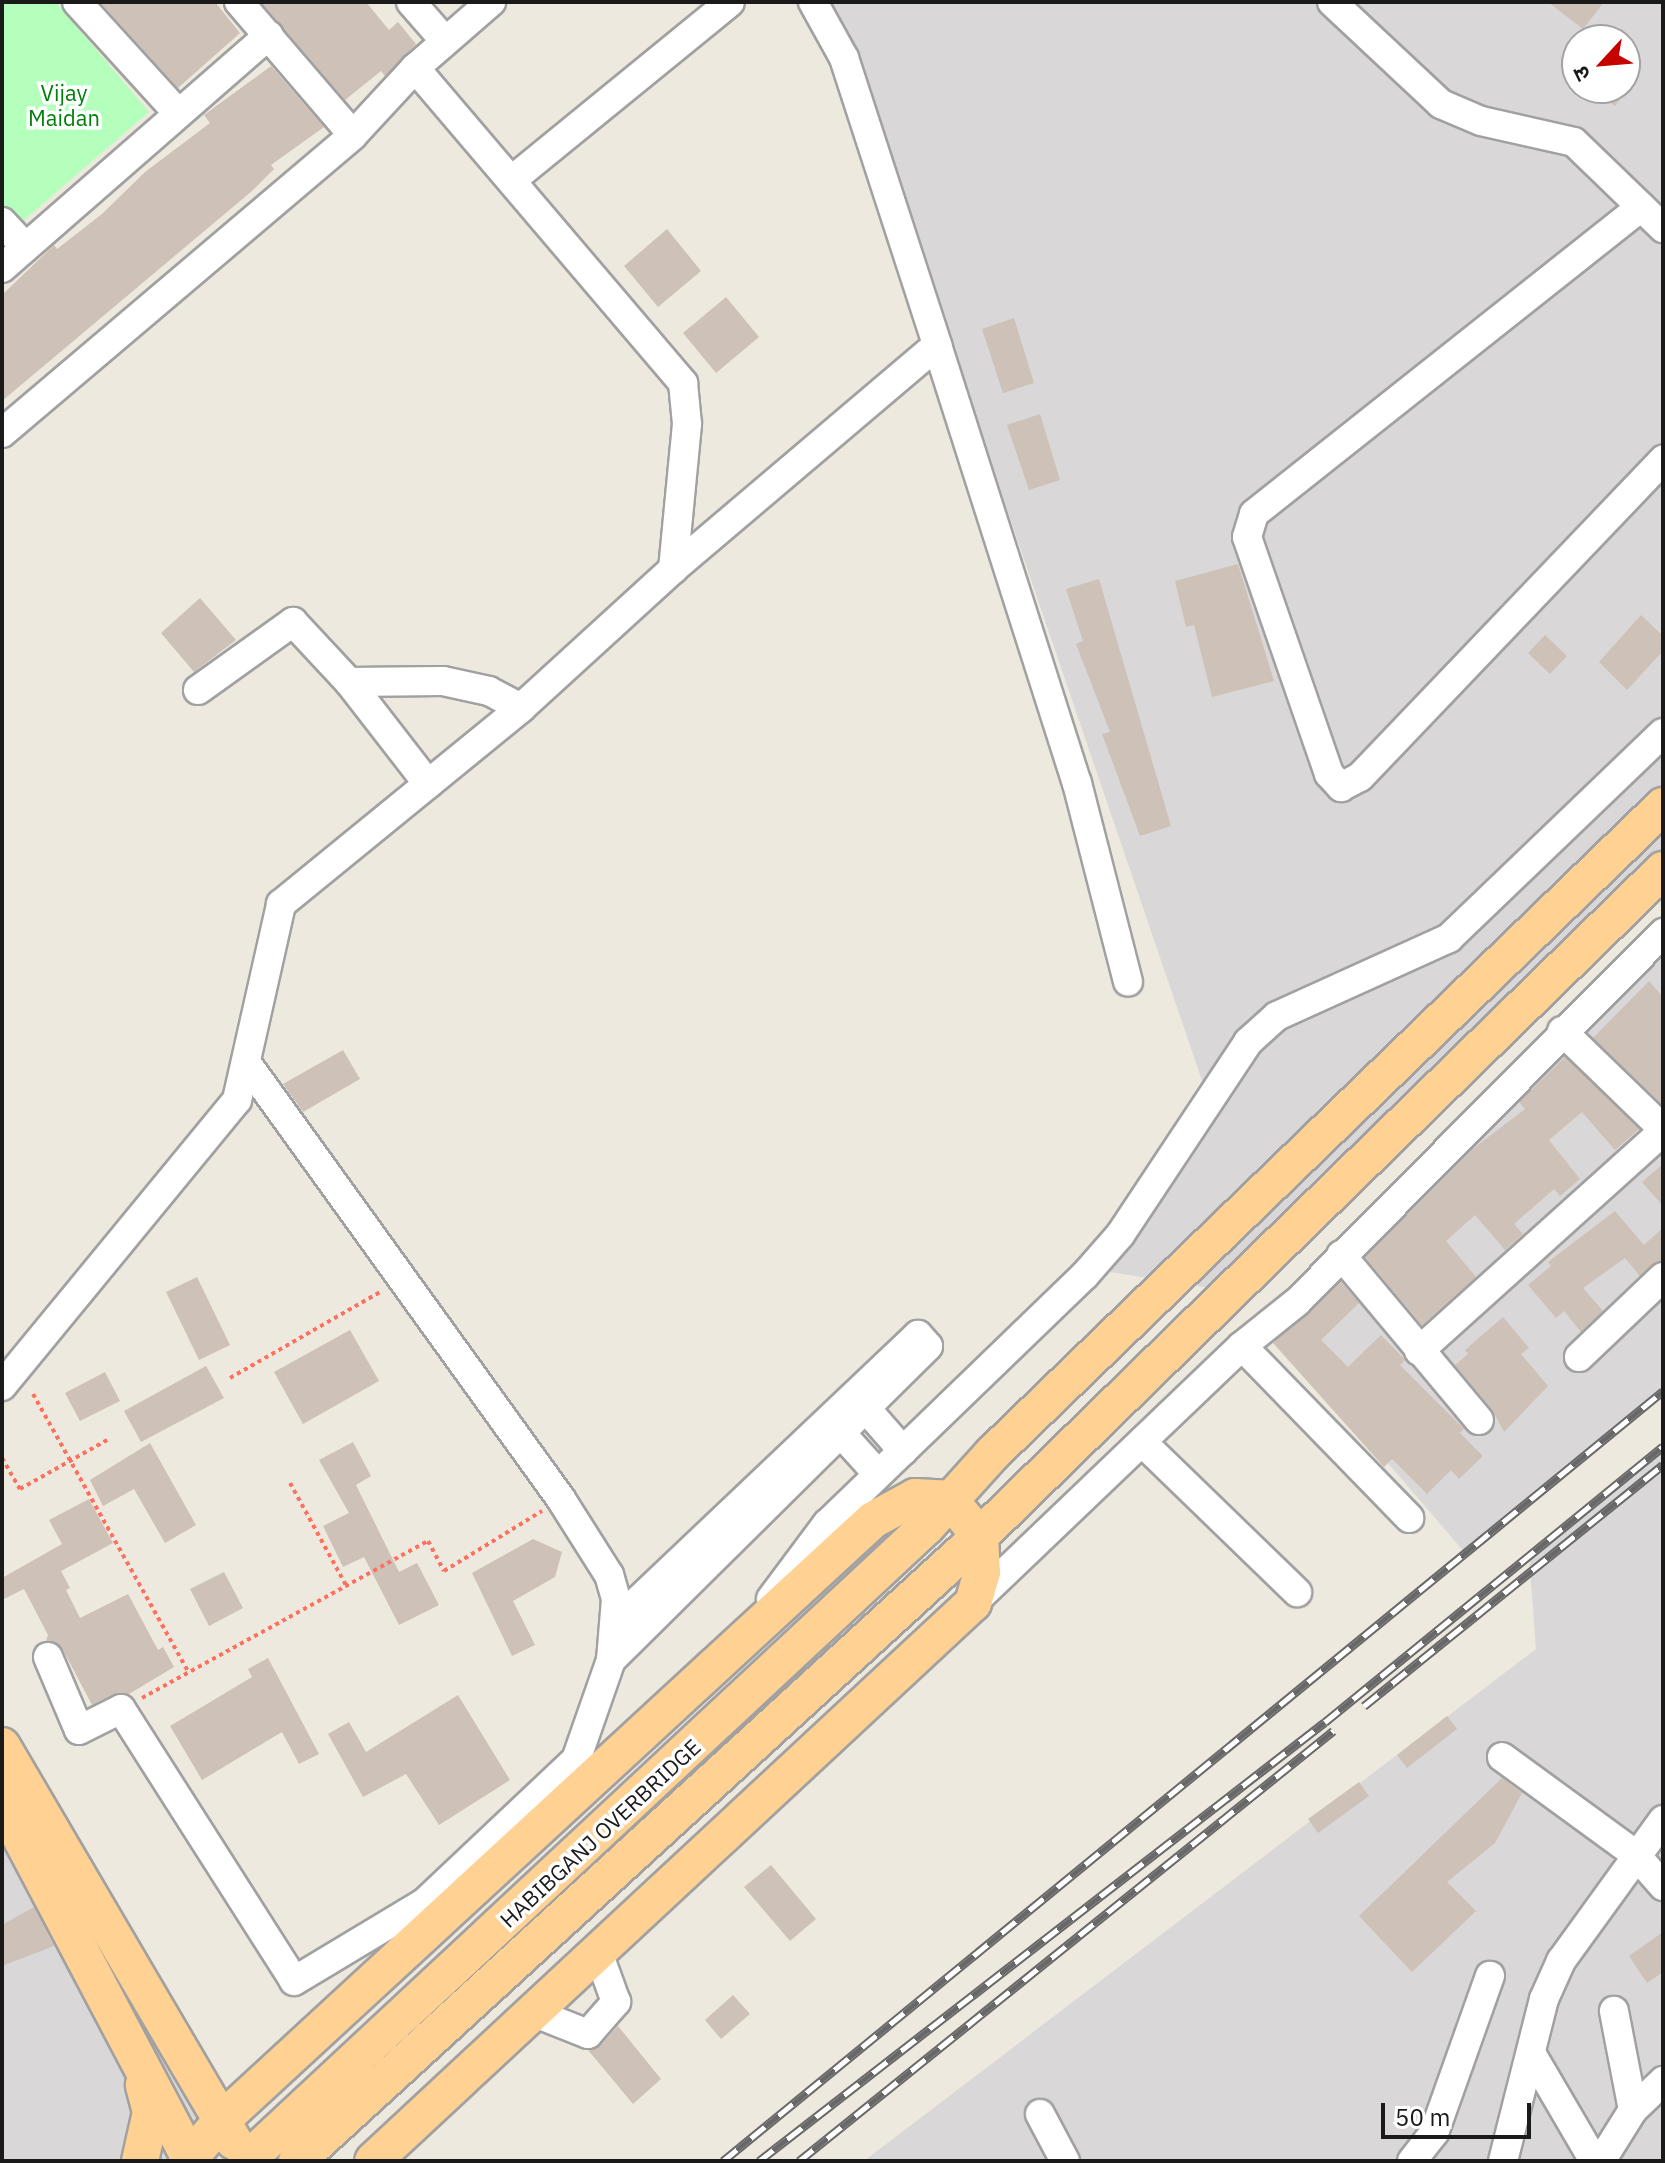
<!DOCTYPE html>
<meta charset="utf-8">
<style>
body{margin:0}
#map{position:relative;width:1665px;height:2163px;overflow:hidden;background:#eee9de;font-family:"IBM Plex Sans","Noto Sans Devanagari",sans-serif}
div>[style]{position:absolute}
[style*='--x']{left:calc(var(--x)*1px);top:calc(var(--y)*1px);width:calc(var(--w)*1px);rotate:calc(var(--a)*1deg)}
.residential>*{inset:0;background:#d9d7d7}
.park>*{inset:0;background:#b4ffbb}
.building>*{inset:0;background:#cec1b7}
.path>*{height:4px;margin-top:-2px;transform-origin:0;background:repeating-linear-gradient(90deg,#ff705e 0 4px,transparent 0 8px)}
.roads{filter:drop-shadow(2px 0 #a1a1a1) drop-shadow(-2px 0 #a1a1a1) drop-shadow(0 2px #a1a1a1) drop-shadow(0 -2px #a1a1a1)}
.minor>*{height:28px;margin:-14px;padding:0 14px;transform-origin:14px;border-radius:14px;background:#fff}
.major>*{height:36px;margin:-18px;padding:0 18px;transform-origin:18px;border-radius:18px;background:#ffd192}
.rail>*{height:9px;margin-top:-4.5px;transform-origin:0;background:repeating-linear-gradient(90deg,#fff 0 18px,#686868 0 36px);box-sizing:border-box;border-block:2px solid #686868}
span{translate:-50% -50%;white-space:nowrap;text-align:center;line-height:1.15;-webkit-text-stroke:7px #fff;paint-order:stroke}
.park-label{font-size:22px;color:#00810c}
.street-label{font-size:22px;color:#1a1a1a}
.frame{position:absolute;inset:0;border:4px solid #1a1a1a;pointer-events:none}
.north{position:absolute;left:1561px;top:24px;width:80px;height:80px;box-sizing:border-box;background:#fff;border:2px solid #a3a3a3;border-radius:50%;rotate:244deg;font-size:22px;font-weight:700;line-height:32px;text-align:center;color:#1a1a1a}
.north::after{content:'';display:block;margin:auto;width:28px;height:36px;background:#c50200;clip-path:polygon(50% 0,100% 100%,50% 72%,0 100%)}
.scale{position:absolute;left:1381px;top:2103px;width:150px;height:36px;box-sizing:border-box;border:4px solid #1a1a1a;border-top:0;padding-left:10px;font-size:24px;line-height:28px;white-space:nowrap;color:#1a1a1a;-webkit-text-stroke:6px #fff;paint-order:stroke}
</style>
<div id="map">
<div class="residential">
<div style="clip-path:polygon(evenodd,820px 2px,1663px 2px,1663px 850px,1228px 1291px,1092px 1269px,1209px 1101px,844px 32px,820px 2px,1577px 40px,1625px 40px,1625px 88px,1577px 88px,1577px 40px)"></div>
<div style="clip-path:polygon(1663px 933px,1663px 1392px,1466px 1554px,1266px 1321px)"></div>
<div style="clip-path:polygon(1663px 1450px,1663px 2161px,864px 2161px,1536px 1649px,1529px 1556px)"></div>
<div style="clip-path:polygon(2px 1754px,220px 2161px,2px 2161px)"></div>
</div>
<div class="park">
<div style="clip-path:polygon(2px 2px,56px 2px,149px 112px,15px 228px,2px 213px)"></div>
</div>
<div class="building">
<div style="clip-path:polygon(100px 2px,215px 2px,240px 33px,178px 88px)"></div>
<div style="clip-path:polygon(261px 2px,366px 2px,389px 30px,398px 22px,416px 44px,385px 76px,381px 71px,345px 100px)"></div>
<div style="clip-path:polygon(1548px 2px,1604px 2px,1583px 29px)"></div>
<div style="clip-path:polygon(271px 66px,324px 127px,271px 165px,274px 169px,252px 191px,2px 401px,2px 295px,54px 245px,57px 249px,102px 214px,145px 172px,210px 123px,204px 115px)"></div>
<div style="clip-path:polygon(1590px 88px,1628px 88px,1615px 106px)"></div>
<div style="clip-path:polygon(667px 229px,701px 271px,658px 307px,624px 266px)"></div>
<div style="clip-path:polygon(726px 297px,759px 337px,716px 373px,683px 333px)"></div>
<div style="clip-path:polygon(1014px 318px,1034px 383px,1003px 393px,982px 329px)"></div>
<div style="clip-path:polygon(1040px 414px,1060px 480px,1029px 490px,1007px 425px)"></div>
<div style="clip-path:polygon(1238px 564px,1274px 681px,1212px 697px,1194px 625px,1186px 627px,1175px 581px)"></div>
<div style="clip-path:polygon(1099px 579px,1171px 826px,1140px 836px,1102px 734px,1110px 732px,1076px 644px,1083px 641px,1066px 589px)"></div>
<div style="clip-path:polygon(200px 598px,236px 640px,194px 672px,161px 633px)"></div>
<div style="clip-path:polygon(1641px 615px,1663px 636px,1663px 651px,1627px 690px,1599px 662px)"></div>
<div style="clip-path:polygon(1545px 635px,1567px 656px,1550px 674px,1528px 653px)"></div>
<div style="clip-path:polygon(1649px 981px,1663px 997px,1663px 1105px,1593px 1038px)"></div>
<div style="clip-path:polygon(343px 1050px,360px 1079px,303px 1112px,283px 1084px)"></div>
<div style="clip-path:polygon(1565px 1057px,1639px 1129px,1615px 1150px,1582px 1112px,1549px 1140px,1580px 1179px,1560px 1196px,1554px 1189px,1514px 1224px,1523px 1234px,1505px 1250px,1475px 1215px,1446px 1241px,1476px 1277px,1422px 1325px,1365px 1257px,1474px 1148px,1525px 1109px,1519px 1102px)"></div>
<div style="clip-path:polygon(1663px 1164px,1663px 1206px,1642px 1182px)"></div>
<div style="clip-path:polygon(1615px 1211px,1644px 1245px,1663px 1228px,1663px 1260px,1640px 1276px,1625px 1258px,1583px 1288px,1603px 1311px,1581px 1332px,1564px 1311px,1556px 1318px,1528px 1285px,1551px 1266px,1548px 1262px)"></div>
<div style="clip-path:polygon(197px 1277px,230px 1345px,199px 1360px,166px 1292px)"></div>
<div style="clip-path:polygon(1341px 1282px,1359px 1303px,1321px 1340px,1348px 1367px,1381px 1335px,1405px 1360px,1400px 1365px,1464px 1429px,1460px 1433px,1483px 1456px,1459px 1479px,1451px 1470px,1427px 1494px,1392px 1459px,1384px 1467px,1273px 1343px)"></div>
<div style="clip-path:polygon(1503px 1317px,1529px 1348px,1521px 1354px,1548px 1386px,1504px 1432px,1492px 1409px,1455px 1365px,1468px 1354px,1465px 1350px)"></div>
<div style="clip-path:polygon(350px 1330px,379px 1381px,303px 1424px,274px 1372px)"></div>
<div style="clip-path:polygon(206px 1366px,224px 1398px,141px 1442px,124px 1411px)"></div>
<div style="clip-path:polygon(105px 1372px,120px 1401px,80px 1421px,65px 1393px)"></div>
<div style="clip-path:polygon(353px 1442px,371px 1476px,356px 1485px,399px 1572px,417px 1563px,439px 1605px,399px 1625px,364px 1557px,343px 1567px,323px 1526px,349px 1513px,319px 1460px)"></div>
<div style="clip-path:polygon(150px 1443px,196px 1525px,165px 1543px,134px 1489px,103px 1506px,90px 1480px)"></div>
<div style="clip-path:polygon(89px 1499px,113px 1543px,61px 1571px,70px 1588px,66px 1590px,80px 1618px,128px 1594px,158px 1650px,163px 1647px,174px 1667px,129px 1694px,114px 1694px,92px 1705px,63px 1650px,46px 1641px,48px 1635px,24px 1589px,2px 1600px,2px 1578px,62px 1544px,49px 1520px)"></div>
<div style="clip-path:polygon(533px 1539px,562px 1552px,555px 1577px,513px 1601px,535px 1645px,512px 1656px,472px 1573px)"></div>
<div style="clip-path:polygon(224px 1572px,243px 1608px,209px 1626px,190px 1589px)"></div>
<div style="clip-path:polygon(268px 1658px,319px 1754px,299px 1764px,282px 1732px,202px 1780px,170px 1726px,252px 1677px,248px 1669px)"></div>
<div style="clip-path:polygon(458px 1695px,510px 1780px,439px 1825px,406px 1774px,363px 1797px,328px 1734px,349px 1722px,366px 1752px)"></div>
<div style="clip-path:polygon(1447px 1716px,1457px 1729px,1407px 1768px,1397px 1755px)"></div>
<div style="clip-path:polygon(1502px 1778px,1522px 1793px,1495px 1843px,1447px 1882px,1476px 1911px,1412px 1972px,1359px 1916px)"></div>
<div style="clip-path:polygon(1359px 1782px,1369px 1796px,1318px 1833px,1308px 1819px)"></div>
<div style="clip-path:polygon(771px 1865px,816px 1919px,790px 1941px,744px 1887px)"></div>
<div style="clip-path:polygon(34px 1907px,54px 1946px,2px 1966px,2px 1925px)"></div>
<div style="clip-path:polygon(1663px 1932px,1663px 1972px,1647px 1983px,1629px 1956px)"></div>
<div style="clip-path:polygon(733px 1995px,750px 2014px,721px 2039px,705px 2020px)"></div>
<div style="clip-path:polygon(618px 2026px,661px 2079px,633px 2104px,588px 2050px,600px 2046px)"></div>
</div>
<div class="path">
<div style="--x:230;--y:1378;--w:175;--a:-29.8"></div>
<div style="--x:33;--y:1394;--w:320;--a:60.8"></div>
<div style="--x:2;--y:1458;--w:36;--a:60"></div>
<div style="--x:20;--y:1489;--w:102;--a:-29.3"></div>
<div style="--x:290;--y:1483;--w:119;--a:61.3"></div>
<div style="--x:142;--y:1698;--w:326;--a:-28.8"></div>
<div style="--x:428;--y:1541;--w:34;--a:62"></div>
<div style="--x:444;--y:1571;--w:115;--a:-31.5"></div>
</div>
<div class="roads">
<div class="minor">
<div style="--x:77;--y:2;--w:149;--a:47.7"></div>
<div style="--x:239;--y:2;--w:175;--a:49.4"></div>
<div style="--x:411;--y:2;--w:52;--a:48.9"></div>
<div style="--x:813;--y:2;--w:64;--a:61"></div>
<div style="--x:844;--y:58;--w:302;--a:72"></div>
<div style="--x:937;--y:345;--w:460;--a:72.3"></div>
<div style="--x:1077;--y:783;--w:205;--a:75.6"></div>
<div style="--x:1332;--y:2;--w:149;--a:43.1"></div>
<div style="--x:1441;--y:104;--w:43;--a:23"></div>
<div style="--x:1481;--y:121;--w:95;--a:12.7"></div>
<div style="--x:1574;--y:142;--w:124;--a:44"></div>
<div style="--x:415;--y:68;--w:414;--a:49.6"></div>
<div style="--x:683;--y:383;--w:41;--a:84.4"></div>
<div style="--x:687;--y:424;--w:146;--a:95.5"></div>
<div style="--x:512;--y:180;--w:281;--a:-39.2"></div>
<div style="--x:1641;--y:207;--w:494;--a:141.6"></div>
<div style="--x:1254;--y:514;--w:24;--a:107"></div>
<div style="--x:1247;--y:537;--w:251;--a:70.9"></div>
<div style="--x:1329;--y:774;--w:18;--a:47"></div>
<div style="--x:1341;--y:787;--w:21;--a:-28"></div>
<div style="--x:1360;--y:777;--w:439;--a:-46.3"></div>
<div style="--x:2;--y:222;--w:34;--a:47"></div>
<div style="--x:2;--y:268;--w:354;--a:-41.1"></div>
<div style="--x:2;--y:433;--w:460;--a:-40.3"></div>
<div style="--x:353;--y:135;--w:91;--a:-47.2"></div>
<div style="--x:415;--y:68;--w:101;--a:-41"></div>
<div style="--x:349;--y:682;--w:94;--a:-0.6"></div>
<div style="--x:443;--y:681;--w:47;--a:12.3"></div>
<div style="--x:489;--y:691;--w:36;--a:28"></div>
<div style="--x:198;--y:690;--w:117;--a:-35.6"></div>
<div style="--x:293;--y:622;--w:82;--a:47"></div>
<div style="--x:349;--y:682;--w:129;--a:52.2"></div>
<div style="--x:1562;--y:1031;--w:141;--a:44.1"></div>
<div style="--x:1341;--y:1255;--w:215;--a:50.1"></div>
<div style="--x:1242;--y:1346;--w:240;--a:45.8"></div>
<div style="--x:1419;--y:1351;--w:329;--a:-42"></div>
<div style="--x:1579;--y:1357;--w:116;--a:-43.6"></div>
<div style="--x:2;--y:1386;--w:370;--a:-50.6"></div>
<div style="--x:237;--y:1100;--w:201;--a:-77.3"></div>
<div style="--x:281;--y:904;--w:310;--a:-39.2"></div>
<div style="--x:521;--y:708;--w:206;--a:-42.4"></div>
<div style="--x:673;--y:569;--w:346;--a:-40.3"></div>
<div style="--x:855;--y:1396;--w:73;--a:48.9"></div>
<div style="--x:829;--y:1420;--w:73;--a:47.8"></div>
<div style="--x:1142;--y:1442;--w:216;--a:44.1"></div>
<div style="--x:771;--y:1599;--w:94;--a:-53.3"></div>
<div style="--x:827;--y:1524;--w:359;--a:-44"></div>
<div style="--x:1085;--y:1275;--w:53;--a:-48.8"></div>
<div style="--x:1120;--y:1235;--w:232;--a:-56.4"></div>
<div style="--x:1248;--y:1042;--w:39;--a:-42"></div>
<div style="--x:1277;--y:1016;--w:189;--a:-24.4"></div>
<div style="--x:1449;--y:938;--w:296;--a:-43.8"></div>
<div style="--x:973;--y:1603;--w:372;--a:-43.7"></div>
<div style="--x:1242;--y:1346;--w:70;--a:-38.7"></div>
<div style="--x:1297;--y:1302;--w:520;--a:-45.23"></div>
<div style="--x:48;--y:1657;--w:79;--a:67"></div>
<div style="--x:79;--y:1730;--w:47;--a:-26.6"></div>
<div style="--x:121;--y:1709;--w:322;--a:57.5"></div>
<div style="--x:294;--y:1981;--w:152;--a:-31"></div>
<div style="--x:424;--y:1903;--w:209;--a:-43.3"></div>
<div style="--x:576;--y:1760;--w:106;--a:-70.7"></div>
<div style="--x:611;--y:1660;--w:61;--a:-85.3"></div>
<div style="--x:616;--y:1599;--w:25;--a:-106"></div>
<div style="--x:609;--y:1575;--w:90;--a:-122.3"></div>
<div style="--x:561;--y:1499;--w:535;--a:-125.8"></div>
<div style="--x:611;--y:1660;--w:446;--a:-44.7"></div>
<div style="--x:928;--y:1346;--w:15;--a:-132"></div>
<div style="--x:918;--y:1335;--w:418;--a:136.5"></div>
<div style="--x:1502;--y:1757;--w:165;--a:36.1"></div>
<div style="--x:1635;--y:1854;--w:43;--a:48.8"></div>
<div style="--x:535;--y:2013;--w:57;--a:21.6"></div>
<div style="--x:588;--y:2034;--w:43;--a:-48.8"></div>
<div style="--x:616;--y:2002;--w:50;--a:-109.9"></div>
<div style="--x:1531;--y:2053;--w:125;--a:59.7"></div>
<div style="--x:1633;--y:2110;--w:42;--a:-44"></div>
<div style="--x:1040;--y:2114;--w:53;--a:62"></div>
<div style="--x:1412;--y:2161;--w:36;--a:-52"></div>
<div style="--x:1434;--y:2133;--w:167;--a:-70.4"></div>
<div style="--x:1503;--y:2161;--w:167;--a:-75.8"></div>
<div style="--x:1544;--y:1999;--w:42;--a:-65.9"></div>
<div style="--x:1561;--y:1961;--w:174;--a:-54.1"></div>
<div style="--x:1601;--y:2161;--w:60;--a:-57.9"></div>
<div style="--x:1633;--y:2110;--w:101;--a:-100.9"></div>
</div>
<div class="major">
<div style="--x:2;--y:1746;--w:458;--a:59.6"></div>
<div style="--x:2;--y:1802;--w:406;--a:62.2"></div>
<div style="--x:140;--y:2161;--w:50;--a:-77.3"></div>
<div style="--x:151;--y:2112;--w:28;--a:-105"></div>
<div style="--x:187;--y:2161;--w:54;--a:-49.5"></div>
<div style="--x:222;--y:2120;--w:885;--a:-42.67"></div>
<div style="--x:873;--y:1520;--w:48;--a:-28.7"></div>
<div style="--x:915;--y:1497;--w:34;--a:3"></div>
<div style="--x:949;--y:1499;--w:48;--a:50"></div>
<div style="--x:980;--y:1536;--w:36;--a:87"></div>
<div style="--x:982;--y:1572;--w:32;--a:106"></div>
<div style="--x:973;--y:1603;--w:819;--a:137.08"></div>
<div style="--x:246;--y:2161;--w:931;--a:-43"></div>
<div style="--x:927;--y:1526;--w:97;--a:-47.9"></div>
<div style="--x:992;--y:1454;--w:933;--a:-44"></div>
<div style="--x:297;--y:2161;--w:926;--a:-42.46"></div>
<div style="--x:980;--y:1536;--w:954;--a:-44.28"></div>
</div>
</div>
<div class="rail">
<div style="--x:1364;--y:1706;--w:384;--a:-38.9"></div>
<div style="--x:723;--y:2161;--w:1215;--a:-39.32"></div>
<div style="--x:759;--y:2161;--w:716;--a:-37.8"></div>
<div style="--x:1325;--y:1722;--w:436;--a:-39.2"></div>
<div style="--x:799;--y:2161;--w:686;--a:-38.84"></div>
</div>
<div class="park-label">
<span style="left:64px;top:105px">Vijay<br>Maidan</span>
</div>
<div class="street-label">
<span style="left:600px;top:1833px;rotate:-43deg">HABIBGANJ OVERBRIDGE</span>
</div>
<div class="frame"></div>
<div class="north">उ</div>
<div class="scale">50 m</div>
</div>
